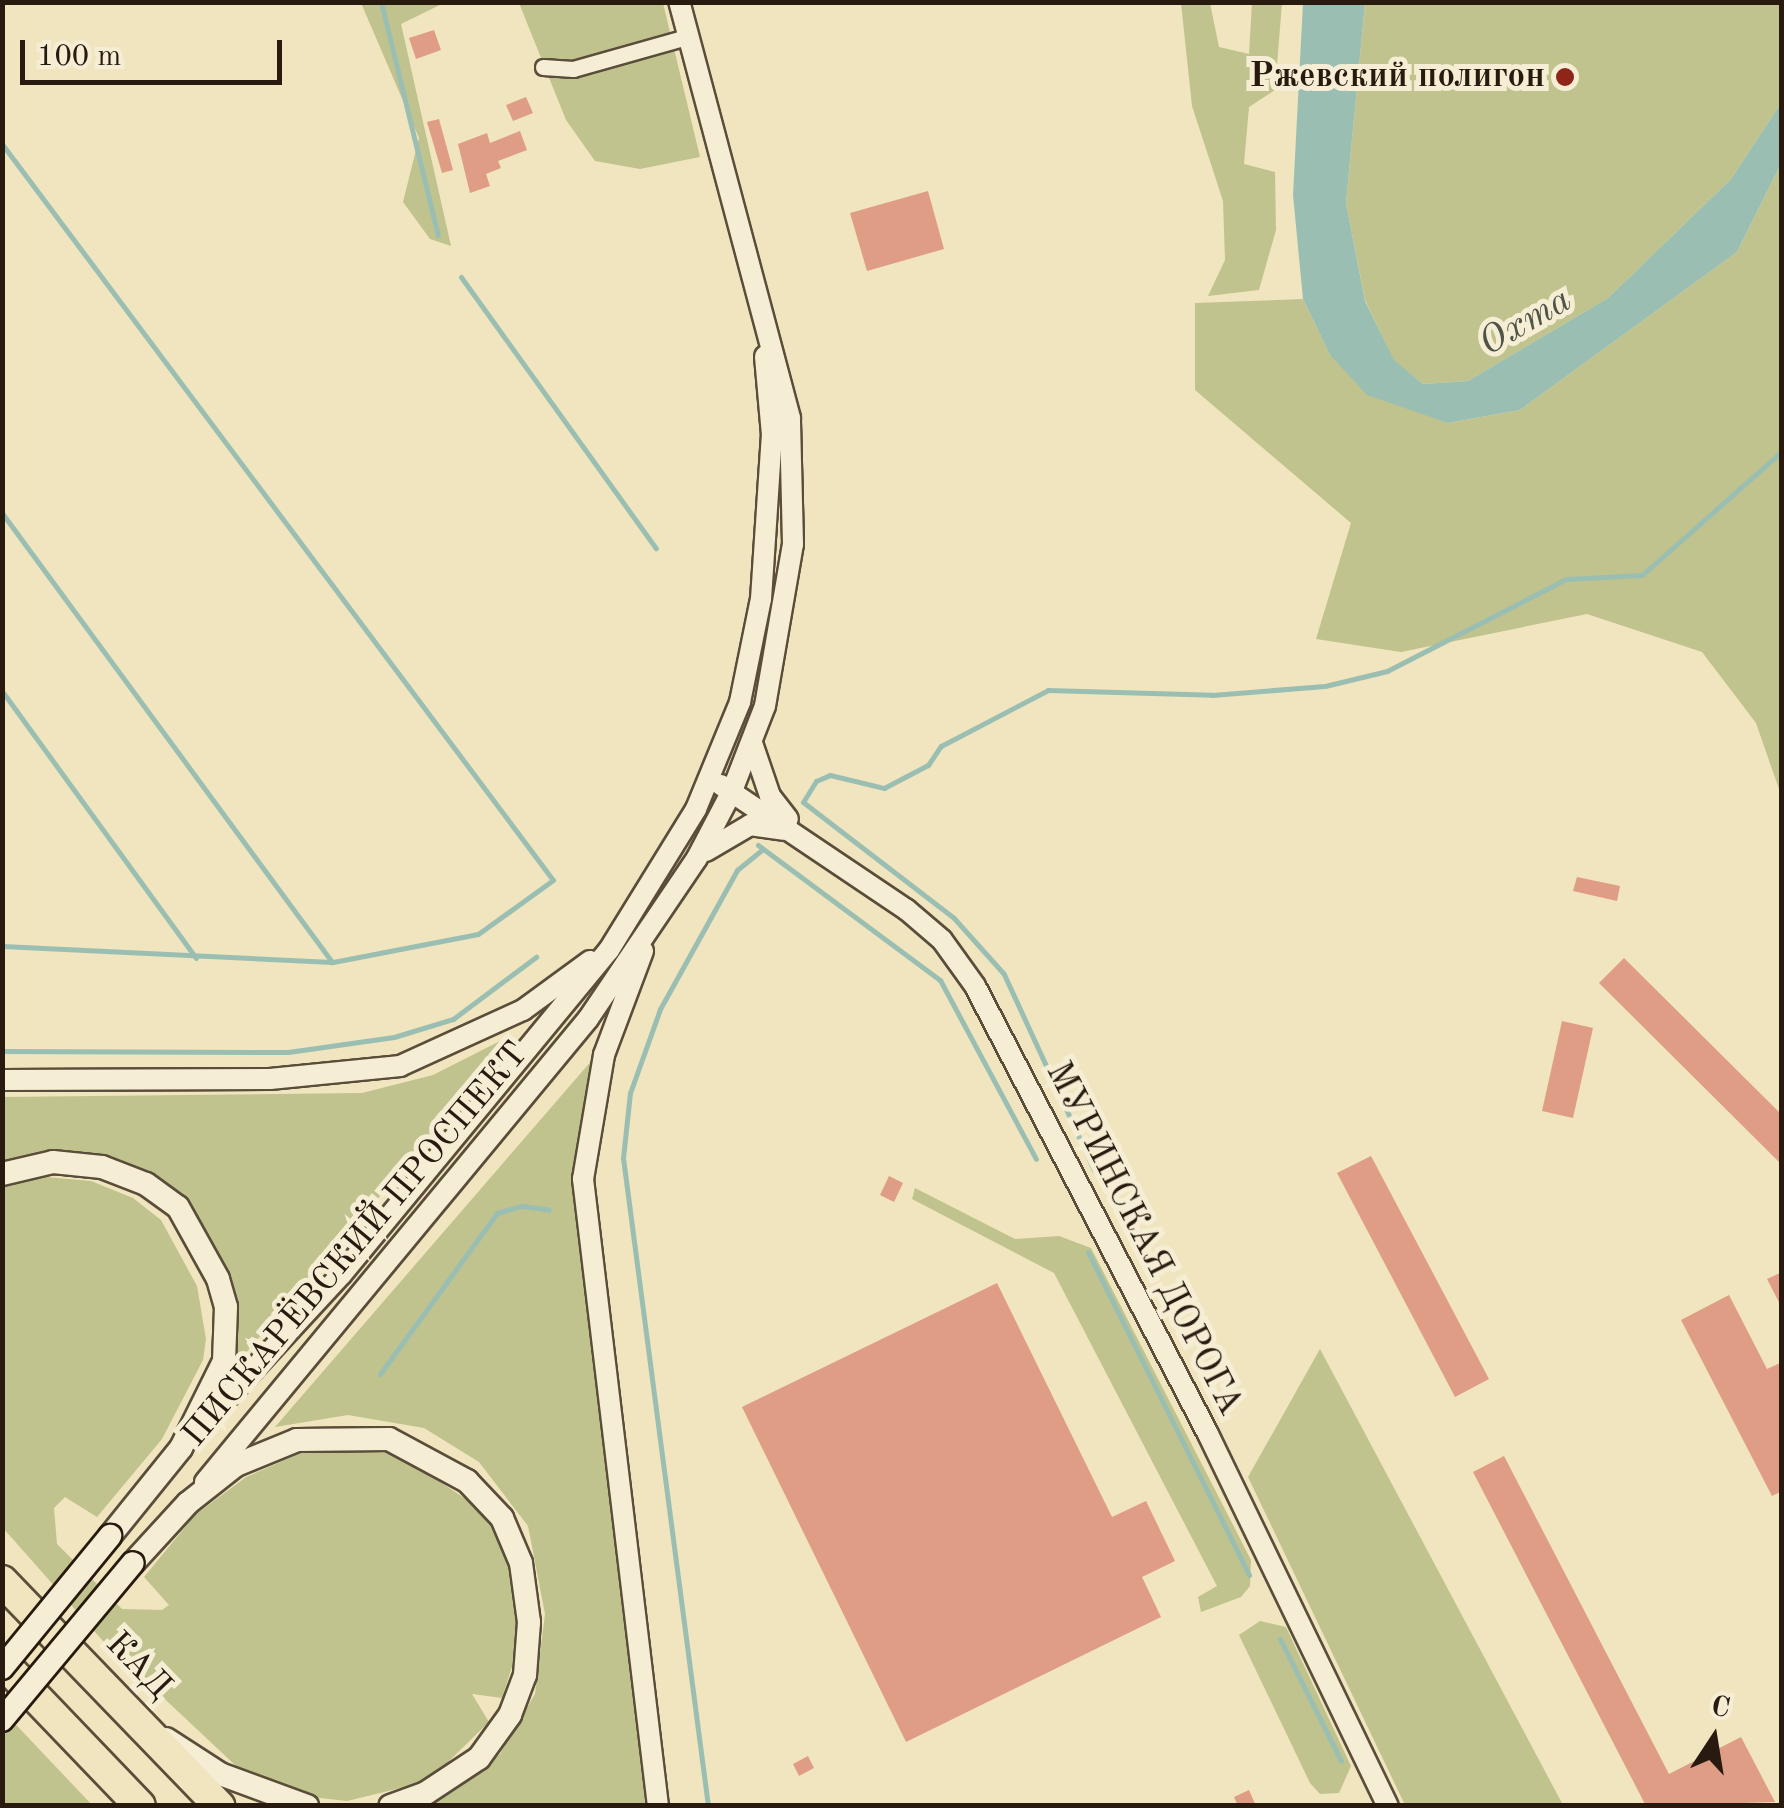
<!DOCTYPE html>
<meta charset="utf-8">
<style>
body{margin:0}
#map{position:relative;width:1784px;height:1808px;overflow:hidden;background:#f0e5be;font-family:"Old Standard TT",serif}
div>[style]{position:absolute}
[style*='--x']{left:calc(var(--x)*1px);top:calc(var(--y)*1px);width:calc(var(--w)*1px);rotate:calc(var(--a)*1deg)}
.green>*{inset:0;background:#c0c38d}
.water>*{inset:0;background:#9abfb2}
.stream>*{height:5px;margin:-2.5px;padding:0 2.5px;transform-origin:2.5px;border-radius:2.5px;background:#9abfb2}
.building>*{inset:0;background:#df9d85}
.roads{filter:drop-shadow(2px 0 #5a4d3a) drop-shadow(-2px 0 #5a4d3a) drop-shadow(0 2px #5a4d3a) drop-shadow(0 -2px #5a4d3a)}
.minor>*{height:15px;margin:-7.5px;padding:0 7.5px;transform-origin:7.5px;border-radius:7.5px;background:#f5eed5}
.tertiary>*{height:20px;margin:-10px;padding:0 10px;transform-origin:10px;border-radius:10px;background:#f5eed5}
.secondary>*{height:22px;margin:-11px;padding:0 11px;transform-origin:11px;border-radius:11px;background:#f5eed5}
.motorway>*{height:30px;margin:-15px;padding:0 15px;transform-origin:15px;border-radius:15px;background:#f0e5be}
.bridges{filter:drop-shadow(2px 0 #281a0e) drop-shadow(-2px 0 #281a0e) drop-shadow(0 2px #281a0e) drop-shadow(0 -2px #281a0e)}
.secondary-bridge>*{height:22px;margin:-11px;padding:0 11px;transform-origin:11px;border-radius:11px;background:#f5eed5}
.dots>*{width:28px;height:28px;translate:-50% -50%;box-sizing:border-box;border:5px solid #f5eed5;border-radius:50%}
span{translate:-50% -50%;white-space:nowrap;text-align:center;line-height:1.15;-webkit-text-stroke:10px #f5eed5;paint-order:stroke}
.poi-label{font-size:35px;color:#281a0e;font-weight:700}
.right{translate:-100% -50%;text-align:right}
.street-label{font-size:35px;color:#281a0e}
.water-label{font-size:38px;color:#505447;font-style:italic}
.frame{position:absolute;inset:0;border:5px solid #281a0e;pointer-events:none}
.north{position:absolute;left:1664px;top:1688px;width:100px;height:100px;-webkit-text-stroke:8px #f5eed5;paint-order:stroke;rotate:12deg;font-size:28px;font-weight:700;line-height:40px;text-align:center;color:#281a0e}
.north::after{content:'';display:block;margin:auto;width:35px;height:45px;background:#281a0e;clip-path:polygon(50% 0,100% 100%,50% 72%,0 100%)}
.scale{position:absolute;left:20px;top:40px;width:262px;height:45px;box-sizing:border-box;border:5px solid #281a0e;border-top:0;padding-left:12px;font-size:30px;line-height:35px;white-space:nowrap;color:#281a0e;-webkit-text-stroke:8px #f5eed5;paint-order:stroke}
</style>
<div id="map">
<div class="green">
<div style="clip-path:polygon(361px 3px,444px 3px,401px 24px,451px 246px,430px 239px,403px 202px,419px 138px)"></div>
<div style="clip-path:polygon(519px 3px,663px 3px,700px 157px,640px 169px,595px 161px,566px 120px)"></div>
<div style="clip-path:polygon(1181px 3px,1210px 3px,1219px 47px,1249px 54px,1252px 3px,1282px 3px,1275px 90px,1249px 107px,1244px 164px,1275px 172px,1276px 230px,1259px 290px,1208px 296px,1225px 260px,1223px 201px,1192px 106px)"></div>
<div style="clip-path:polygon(1365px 3px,1781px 3px,1781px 103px,1731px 179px,1608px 298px,1468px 381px,1423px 384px,1394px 361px,1365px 300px,1346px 203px)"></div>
<div style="clip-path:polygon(1781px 164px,1781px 795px,1756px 723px,1702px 652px,1587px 614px,1401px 652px,1316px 639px,1351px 523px,1195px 390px,1195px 303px,1303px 299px,1330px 355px,1448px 423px,1520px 410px,1737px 252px)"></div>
<div style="clip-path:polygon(504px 1039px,510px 1044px,233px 1368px,204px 1234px,100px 1157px,43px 1152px,3px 1160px,3px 1097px,362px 1093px,433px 1075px)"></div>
<div style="clip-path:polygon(593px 1059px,575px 1165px,581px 1262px,648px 1805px,428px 1805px,500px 1754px,535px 1694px,545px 1614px,528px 1526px,479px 1462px,424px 1428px,348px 1415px,275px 1427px)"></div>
<div style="clip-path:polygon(46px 1177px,91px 1181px,133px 1198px,161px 1220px,197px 1286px,206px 1339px,203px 1360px,162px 1439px,97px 1517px,65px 1497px,54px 1508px,57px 1544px,122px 1609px,162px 1610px,169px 1605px,144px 1577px,195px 1515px,246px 1477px,317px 1446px,387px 1447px,475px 1505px,502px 1541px,517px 1597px,518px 1648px,502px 1698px,472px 1694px,489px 1722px,446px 1764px,413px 1785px,347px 1801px,302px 1796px,251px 1780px,103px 1641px,3px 1528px,2px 1185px)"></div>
<div style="clip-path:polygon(915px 1188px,1015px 1239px,1059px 1236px,1091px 1248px,1251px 1560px,1250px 1586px,1241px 1597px,1201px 1612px,1198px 1597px,1217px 1586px,1054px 1273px,912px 1199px)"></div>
<div style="clip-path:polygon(1320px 1349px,1563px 1805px,1405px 1805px,1248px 1477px)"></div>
<div style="clip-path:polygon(1260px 1621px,1286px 1627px,1351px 1766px,1339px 1793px,1320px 1794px,1310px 1783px,1239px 1635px)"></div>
<div style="clip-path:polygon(3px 1711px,92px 1805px,3px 1805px)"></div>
</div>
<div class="water">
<div style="clip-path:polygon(1303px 3px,1365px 3px,1346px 203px,1365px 301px,1394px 360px,1423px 384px,1468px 381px,1608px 298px,1731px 179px,1781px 103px,1781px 164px,1737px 252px,1520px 410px,1448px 423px,1367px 395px,1330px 355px,1303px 299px,1293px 195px)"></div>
</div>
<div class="stream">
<div style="--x:381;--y:2;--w:240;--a:76.3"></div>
<div style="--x:2;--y:144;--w:919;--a:53.18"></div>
<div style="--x:553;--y:880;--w:92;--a:144.2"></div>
<div style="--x:478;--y:934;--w:149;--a:169.1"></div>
<div style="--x:332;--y:962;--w:330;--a:-177.2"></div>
<div style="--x:461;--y:277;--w:334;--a:54.3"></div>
<div style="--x:2;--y:513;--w:557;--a:53.69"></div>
<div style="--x:2;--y:691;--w:330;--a:54"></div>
<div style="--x:758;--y:845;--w:227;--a:36.6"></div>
<div style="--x:940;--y:980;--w:203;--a:61.8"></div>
<div style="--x:2;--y:1051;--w:286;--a:0.2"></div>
<div style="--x:288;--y:1052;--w:107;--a:-8.1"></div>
<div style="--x:394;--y:1037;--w:62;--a:-17"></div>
<div style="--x:453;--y:1019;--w:104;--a:-36.8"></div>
<div style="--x:1094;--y:1170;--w:216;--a:-114.7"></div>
<div style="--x:1004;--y:974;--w:75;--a:-131.8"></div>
<div style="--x:954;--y:918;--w:190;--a:-142.5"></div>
<div style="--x:803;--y:802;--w:25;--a:-58"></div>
<div style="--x:816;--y:781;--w:15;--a:-23"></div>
<div style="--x:830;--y:775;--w:56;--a:13.5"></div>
<div style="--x:884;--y:788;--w:50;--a:-27.6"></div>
<div style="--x:928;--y:765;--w:23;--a:-56"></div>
<div style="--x:941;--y:746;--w:121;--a:-27.6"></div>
<div style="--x:1048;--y:690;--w:164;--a:1.7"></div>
<div style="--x:1212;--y:695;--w:113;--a:-4.6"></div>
<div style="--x:1325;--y:686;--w:64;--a:-13.6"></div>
<div style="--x:1387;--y:671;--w:201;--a:-27.2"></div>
<div style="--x:1566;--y:579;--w:76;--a:-3"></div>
<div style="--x:1642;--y:575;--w:187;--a:-41.5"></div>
<div style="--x:1088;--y:1252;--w:361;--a:63.5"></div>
<div style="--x:380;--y:1374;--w:199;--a:-54"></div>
<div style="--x:497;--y:1213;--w:26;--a:-16"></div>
<div style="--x:522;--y:1206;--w:27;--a:8"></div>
<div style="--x:1280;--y:1639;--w:136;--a:63.4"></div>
<div style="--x:708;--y:1806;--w:654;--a:-97.47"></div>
<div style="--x:623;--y:1158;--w:65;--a:-83.9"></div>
<div style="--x:630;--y:1093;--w:89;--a:-70.3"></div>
<div style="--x:660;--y:1009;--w:159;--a:-61"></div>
<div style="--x:737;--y:870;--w:33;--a:-39"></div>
</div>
<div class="building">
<div style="clip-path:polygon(434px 30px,441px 50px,416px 59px,409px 38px)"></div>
<div style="clip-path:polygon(526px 97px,533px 113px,513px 121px,506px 105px)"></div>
<div style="clip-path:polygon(439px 119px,453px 170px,442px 173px,427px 122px)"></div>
<div style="clip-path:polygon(520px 131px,527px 150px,498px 161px,501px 168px,486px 174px,490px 186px,470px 193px,458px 144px,487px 133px,490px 143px)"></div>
<div style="clip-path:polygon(928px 191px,944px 249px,867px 271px,850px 213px)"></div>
<div style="clip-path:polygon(1577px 877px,1620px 886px,1617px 901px,1573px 891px)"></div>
<div style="clip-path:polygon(1624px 958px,1782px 1115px,1782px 1165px,1599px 983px)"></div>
<div style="clip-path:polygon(1562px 1021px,1593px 1028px,1573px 1118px,1542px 1111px)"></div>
<div style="clip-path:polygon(1371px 1156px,1489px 1379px,1455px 1397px,1337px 1173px)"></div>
<div style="clip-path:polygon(889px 1176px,903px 1183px,894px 1202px,880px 1195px)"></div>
<div style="clip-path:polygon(1782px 1272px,1782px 1308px,1767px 1279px)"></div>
<div style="clip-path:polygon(997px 1283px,1112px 1517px,1146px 1501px,1175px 1561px,1142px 1577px,1161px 1617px,906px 1742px,742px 1407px)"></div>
<div style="clip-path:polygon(1729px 1295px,1767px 1369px,1782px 1362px,1782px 1491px,1772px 1496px,1681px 1320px)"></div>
<div style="clip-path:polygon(1504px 1456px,1669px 1774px,1741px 1737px,1775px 1802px,1646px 1806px,1473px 1472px)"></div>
<div style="clip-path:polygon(808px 1756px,814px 1768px,799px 1776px,793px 1764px)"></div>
<div style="clip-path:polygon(1249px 1790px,1256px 1806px,1238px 1806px,1234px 1797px)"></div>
</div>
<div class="roads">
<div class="minor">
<div style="--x:543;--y:67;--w:30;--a:4"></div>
<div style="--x:573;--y:69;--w:118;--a:-15.7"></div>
</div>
<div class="tertiary">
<div style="--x:752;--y:743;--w:56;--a:71.2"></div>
<div style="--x:770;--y:796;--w:29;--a:52"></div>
<div style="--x:721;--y:785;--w:224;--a:33.9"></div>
<div style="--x:907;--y:910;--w:46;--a:40.6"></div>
<div style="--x:942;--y:940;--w:57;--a:54.3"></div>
<div style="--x:975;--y:986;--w:505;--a:62.52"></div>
<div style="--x:1208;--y:1434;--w:413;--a:64.2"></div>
<div style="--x:706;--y:851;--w:51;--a:-30.6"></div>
<div style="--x:750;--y:825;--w:34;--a:8"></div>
<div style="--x:643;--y:951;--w:111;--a:110.6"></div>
<div style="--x:604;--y:1055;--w:126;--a:99.6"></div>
<div style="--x:583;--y:1179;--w:631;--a:83.18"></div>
<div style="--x:2;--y:1080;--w:268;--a:-0.2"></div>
<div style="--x:270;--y:1079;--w:131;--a:-5.7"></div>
<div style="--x:400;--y:1066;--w:135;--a:-24.5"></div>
<div style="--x:523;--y:1010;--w:83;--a:-36.2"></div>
<div style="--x:189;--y:1439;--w:224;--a:-47.2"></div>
<div style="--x:341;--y:1275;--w:421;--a:-50.5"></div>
<div style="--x:609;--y:950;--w:166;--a:-58.3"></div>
<div style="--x:696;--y:809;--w:116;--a:-67.6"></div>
<div style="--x:740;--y:702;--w:105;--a:-78.5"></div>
<div style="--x:761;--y:599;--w:164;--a:-86.2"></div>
<div style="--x:772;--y:435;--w:79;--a:-95.1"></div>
<div style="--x:205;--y:1482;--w:601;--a:-50.4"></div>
<div style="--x:588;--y:1019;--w:194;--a:-55.9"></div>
<div style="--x:697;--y:858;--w:76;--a:-62.4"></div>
<div style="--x:732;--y:791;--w:91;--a:-68.8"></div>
<div style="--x:765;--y:706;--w:164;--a:-80.2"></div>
<div style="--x:793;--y:544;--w:126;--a:-91.4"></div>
<div style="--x:790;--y:418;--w:431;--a:-104.9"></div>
</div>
<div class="secondary">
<div style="--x:2;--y:1174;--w:52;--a:-13.2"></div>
<div style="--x:53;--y:1162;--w:49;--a:5.8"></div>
<div style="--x:102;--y:1167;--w:47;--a:21.1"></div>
<div style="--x:146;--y:1184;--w:39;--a:36"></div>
<div style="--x:178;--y:1207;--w:82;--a:60.9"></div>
<div style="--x:218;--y:1279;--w:29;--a:74"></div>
<div style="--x:226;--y:1307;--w:54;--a:92.1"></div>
<div style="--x:224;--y:1361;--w:97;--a:116.3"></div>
<div style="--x:181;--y:1448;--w:113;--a:128.9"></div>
<div style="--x:133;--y:1563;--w:81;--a:-47.5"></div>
<div style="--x:188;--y:1503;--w:61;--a:-38.4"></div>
<div style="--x:236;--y:1465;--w:66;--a:-22.3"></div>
<div style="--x:297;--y:1440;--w:92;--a:-0.6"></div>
<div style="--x:389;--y:1439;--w:89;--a:28.3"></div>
<div style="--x:467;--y:1481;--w:51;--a:46.6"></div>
<div style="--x:502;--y:1518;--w:49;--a:67.1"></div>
<div style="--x:521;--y:1563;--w:60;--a:82.3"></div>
<div style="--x:529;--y:1622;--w:53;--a:94.3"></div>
<div style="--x:525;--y:1675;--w:43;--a:110.6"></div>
<div style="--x:510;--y:1715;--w:53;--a:125.8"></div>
<div style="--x:479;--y:1758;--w:64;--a:146.6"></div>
<div style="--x:426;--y:1793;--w:38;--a:160"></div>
<div style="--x:166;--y:1739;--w:64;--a:32.9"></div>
<div style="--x:220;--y:1774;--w:93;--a:20.2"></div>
</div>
<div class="motorway">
<div style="--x:2;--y:1581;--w:313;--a:46"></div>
<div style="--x:2;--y:1662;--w:199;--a:46.2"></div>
</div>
</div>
<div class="bridges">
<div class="secondary-bridge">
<div style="--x:2;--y:1668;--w:171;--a:-50.7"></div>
<div style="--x:2;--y:1720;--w:204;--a:-50.2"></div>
</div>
</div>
<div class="dots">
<div style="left:1565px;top:77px;background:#8f2418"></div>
</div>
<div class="poi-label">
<span class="right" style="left:1545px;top:77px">Ржевский полигон</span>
</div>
<div class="street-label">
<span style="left:1143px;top:1239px;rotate:63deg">МУРИНСКАЯ ДОРОГА</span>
<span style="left:356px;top:1245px;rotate:-50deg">ПИСКАРЁВСКИЙ ПРОСПЕКТ</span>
<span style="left:138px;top:1666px;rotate:46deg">КАД</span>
</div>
<div class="water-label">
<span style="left:1526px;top:323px;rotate:-30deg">Охта</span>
</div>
<div class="frame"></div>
<div class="north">С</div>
<div class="scale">100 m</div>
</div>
